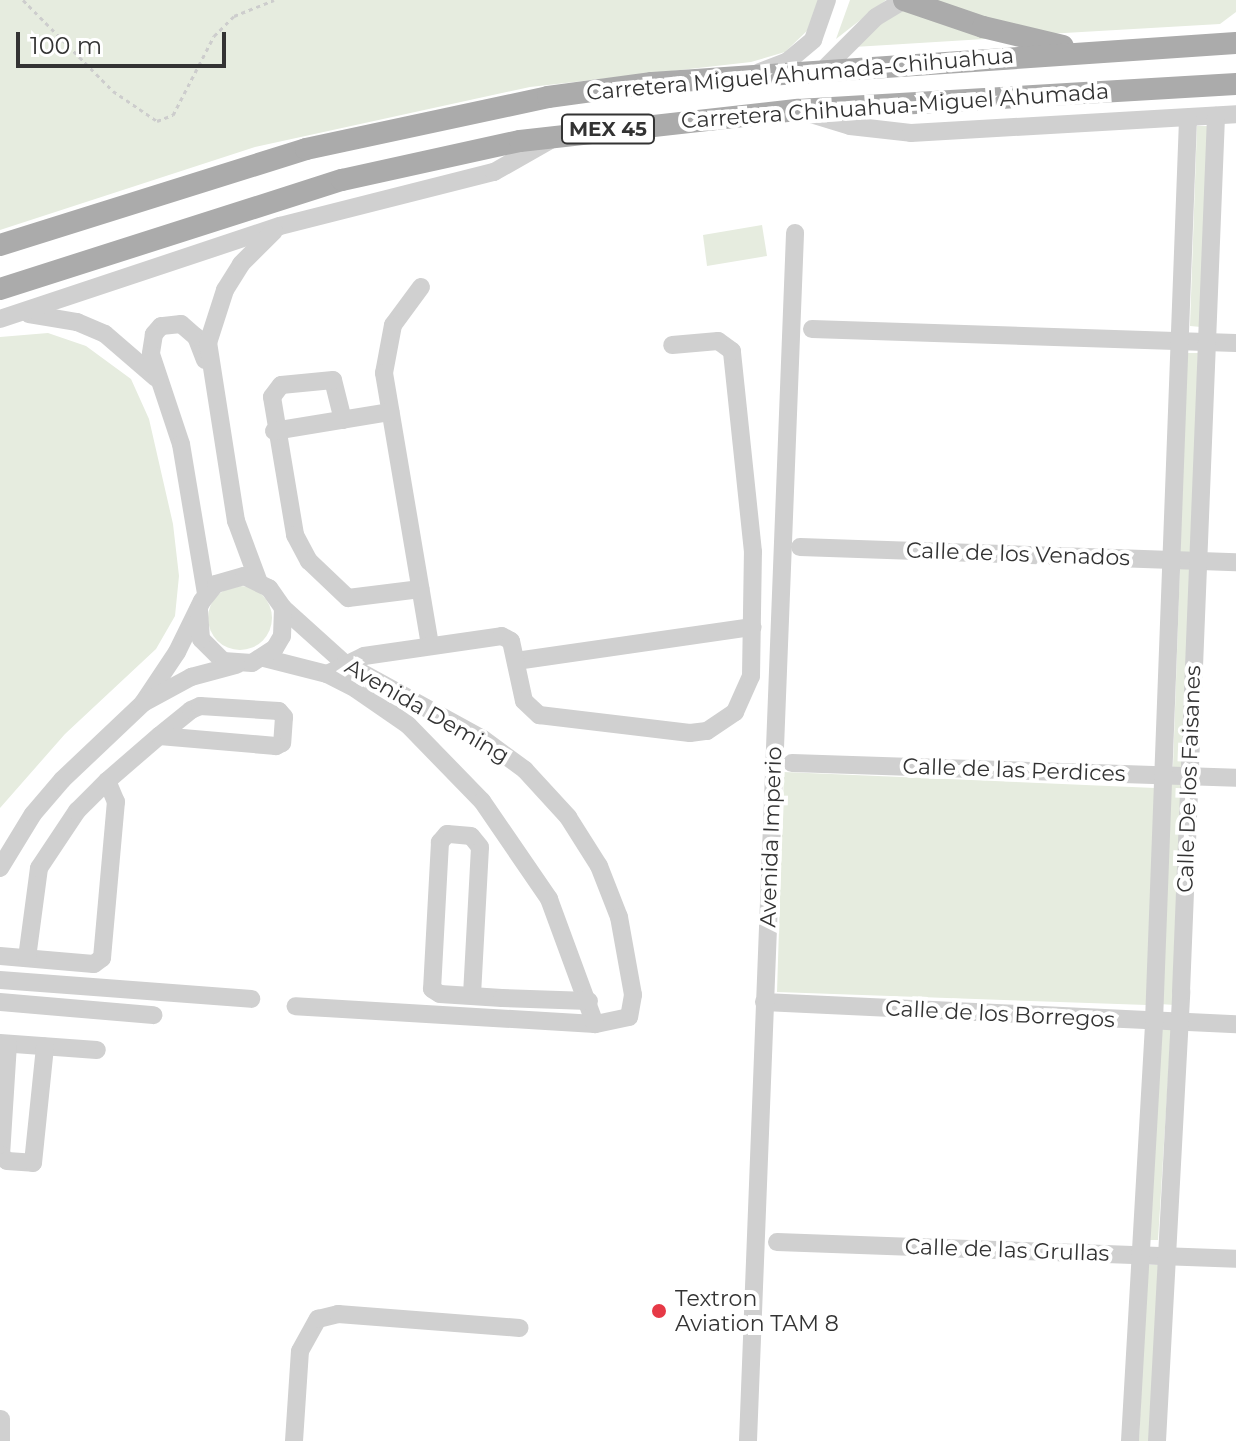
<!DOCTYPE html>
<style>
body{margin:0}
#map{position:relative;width:1236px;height:1441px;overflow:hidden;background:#fff;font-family:Montserrat,sans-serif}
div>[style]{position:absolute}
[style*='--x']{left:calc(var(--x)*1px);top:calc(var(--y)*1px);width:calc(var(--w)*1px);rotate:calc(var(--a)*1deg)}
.green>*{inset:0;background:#e6ecdf}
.round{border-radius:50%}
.path>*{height:3px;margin-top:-1.5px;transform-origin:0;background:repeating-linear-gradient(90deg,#cdcdcd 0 4px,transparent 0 8px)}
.minor>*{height:18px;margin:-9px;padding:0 9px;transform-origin:9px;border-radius:9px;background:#d0d0d0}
.major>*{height:22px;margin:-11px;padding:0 11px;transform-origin:11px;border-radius:11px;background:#ababab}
.dots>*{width:22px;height:22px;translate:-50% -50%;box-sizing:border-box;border:4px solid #fff;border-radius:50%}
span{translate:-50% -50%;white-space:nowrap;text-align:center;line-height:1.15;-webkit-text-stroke:8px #fff;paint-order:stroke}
.shield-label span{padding:2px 6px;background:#fff;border:2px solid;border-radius:6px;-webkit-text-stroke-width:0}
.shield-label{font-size:20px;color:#333;font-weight:700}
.street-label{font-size:22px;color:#333}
.poi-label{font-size:22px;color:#333}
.left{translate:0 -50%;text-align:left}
.scale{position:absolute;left:16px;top:32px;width:210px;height:36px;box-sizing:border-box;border:4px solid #333;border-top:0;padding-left:10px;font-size:24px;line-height:28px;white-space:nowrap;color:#333;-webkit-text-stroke:6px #fff;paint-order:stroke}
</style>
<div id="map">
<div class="green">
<div style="clip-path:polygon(0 0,819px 0,810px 28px,785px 52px,751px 62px,530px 87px,255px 147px,0 230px)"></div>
<div style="clip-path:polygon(850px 0,886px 0,836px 39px)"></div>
<div style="clip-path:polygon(935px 0,1236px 0,1236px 12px,1220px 24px,1047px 34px,1012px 28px)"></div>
<div style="clip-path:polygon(906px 7px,1001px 38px,854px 47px,890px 14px)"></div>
<div style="clip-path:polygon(1197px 126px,1208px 126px,1201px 327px,1190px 326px)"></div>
<div style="clip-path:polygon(762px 225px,767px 256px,707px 266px,703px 235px)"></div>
<div style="clip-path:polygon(48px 333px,86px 346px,131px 379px,149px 419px,173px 524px,179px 576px,175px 616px,156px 649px,65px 734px,0 808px,0 337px)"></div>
<div style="clip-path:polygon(1187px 353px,1198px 353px,1191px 554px,1180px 553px)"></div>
<div style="clip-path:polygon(1180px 567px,1191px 567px,1184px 767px,1173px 767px)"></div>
<div class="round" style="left:208px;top:586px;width:64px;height:64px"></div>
<div style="clip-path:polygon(784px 772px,1155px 788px,1147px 1005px,777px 992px)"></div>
<div style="clip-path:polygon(1169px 783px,1183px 784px,1174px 1005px,1160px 1004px)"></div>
<div style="clip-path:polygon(1161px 1029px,1171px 1030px,1158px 1240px,1147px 1240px)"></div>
<div style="clip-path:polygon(1146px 1265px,1158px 1265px,1150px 1441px,1139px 1441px)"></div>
</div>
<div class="path">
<div style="--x:23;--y:0;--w:128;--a:45.3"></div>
<div style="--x:113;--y:91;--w:53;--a:34.3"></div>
<div style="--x:157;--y:121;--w:17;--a:-21"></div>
<div style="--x:173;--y:115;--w:89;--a:-62.6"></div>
<div style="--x:214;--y:36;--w:28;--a:-45"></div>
<div style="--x:234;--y:16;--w:43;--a:-21.8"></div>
</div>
<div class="minor">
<div style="--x:822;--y:71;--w:76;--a:-45"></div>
<div style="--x:876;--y:17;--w:33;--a:-31"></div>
<div style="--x:760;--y:72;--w:30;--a:-21"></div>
<div style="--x:788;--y:61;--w:33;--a:-40"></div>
<div style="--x:813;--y:40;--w:42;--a:-70.7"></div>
<div style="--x:804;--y:112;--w:48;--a:16.9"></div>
<div style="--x:850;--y:126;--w:61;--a:6.5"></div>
<div style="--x:911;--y:133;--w:326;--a:-3.3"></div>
<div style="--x:421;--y:287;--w:47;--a:126.4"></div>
<div style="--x:393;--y:325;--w:49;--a:100.6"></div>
<div style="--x:384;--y:373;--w:276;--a:80.4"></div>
<div style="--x:29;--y:314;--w:49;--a:9.5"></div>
<div style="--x:77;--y:322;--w:30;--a:23"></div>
<div style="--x:105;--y:334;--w:67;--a:40.8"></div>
<div style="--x:0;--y:319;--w:295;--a:-18.4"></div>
<div style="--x:280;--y:226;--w:221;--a:-14.2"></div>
<div style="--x:494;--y:172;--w:69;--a:-29.5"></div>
<div style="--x:812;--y:329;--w:424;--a:1.9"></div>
<div style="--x:205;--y:360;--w:25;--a:-111"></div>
<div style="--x:196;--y:337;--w:20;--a:-139"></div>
<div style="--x:181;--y:324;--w:20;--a:174"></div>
<div style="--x:161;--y:326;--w:11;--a:131"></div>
<div style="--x:154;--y:334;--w:20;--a:99"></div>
<div style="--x:151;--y:354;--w:95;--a:71.6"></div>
<div style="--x:181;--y:444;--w:152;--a:80.5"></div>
<div style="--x:343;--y:420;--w:41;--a:-104"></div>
<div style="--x:333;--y:380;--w:52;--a:174.5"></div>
<div style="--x:281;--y:385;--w:15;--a:127"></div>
<div style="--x:272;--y:397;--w:140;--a:80.5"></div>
<div style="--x:295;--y:535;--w:30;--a:62"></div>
<div style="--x:309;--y:561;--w:54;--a:43.5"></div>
<div style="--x:348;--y:598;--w:73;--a:-7.1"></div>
<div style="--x:274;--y:431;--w:118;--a:-9.3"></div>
<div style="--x:800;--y:547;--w:436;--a:2"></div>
<div style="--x:258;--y:580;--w:63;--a:-110.4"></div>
<div style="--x:236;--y:521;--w:180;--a:-98.9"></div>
<div style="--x:208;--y:343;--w:56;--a:-72.2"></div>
<div style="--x:225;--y:290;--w:31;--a:-58"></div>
<div style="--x:241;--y:264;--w:47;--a:-45"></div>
<div style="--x:283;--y:608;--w:82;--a:42"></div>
<div style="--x:344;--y:663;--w:158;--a:28.7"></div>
<div style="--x:483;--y:739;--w:52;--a:36.4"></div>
<div style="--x:525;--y:770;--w:64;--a:47.5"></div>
<div style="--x:568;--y:817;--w:58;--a:57.7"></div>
<div style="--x:599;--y:866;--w:55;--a:68.6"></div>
<div style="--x:619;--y:917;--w:79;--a:79.8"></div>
<div style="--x:633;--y:995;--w:22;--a:100"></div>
<div style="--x:629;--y:1017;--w:35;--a:168"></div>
<div style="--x:595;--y:1024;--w:300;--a:-176.6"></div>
<div style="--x:264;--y:658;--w:65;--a:14.3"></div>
<div style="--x:327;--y:674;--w:33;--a:27"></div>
<div style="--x:356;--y:689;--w:63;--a:34.7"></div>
<div style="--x:408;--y:725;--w:106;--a:45.8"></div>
<div style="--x:482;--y:801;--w:119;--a:55.6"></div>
<div style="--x:549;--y:899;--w:133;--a:69.8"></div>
<div style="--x:516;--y:661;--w:239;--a:-8.2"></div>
<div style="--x:327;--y:674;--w:41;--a:-25.9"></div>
<div style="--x:364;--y:656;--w:139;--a:-8.2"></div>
<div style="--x:502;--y:636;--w:10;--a:29"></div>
<div style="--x:511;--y:641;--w:61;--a:77.8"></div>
<div style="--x:524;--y:701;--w:21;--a:43"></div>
<div style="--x:539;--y:715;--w:152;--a:6.8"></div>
<div style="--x:690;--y:733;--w:17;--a:-7"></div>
<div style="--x:707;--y:731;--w:34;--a:-34"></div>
<div style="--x:735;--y:712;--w:39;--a:-66"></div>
<div style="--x:751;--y:676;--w:124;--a:-89.1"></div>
<div style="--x:753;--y:552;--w:202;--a:-96"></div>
<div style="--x:732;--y:351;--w:17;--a:-144"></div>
<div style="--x:718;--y:341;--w:46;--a:175"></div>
<div style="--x:143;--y:703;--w:61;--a:-56.3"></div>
<div style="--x:177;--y:652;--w:57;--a:-63.9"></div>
<div style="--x:202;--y:601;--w:22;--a:-51"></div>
<div style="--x:216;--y:584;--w:29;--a:-16"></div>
<div style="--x:244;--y:576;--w:28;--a:26"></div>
<div style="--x:269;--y:588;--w:24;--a:55"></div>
<div style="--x:283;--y:608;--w:28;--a:92"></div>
<div style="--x:282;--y:636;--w:14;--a:120"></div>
<div style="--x:275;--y:648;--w:27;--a:147"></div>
<div style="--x:252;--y:663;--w:29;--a:-176"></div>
<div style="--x:223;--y:661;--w:31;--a:-135"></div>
<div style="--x:201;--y:639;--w:31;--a:-94"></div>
<div style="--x:792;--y:763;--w:444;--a:1.9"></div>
<div style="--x:0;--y:868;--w:63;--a:-58.6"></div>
<div style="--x:33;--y:814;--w:45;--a:-49.5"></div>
<div style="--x:62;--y:780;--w:112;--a:-43.5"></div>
<div style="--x:143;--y:703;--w:55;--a:-28.4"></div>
<div style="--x:191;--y:677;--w:47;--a:-14.9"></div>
<div style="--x:0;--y:956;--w:94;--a:4.9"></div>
<div style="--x:94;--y:964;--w:10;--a:-37"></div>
<div style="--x:102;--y:958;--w:157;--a:-84.9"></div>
<div style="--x:116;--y:802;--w:23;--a:-113"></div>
<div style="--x:27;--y:958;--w:91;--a:-82.4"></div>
<div style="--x:39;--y:868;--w:69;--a:-56.3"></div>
<div style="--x:77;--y:811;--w:42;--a:-45"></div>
<div style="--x:107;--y:781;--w:69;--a:-40.9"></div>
<div style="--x:159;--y:736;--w:41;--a:-39.1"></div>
<div style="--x:191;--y:710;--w:10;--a:-24"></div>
<div style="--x:200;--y:706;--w:79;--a:3.6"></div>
<div style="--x:279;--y:711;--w:8;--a:50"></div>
<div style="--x:284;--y:717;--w:26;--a:94"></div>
<div style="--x:282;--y:743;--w:7;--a:153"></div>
<div style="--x:276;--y:746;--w:117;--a:-175.1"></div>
<div style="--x:0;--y:980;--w:252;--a:4.3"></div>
<div style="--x:472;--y:995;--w:148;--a:-86.9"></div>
<div style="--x:480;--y:847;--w:14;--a:-129"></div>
<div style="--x:471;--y:836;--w:24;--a:-175"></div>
<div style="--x:447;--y:834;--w:11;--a:131"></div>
<div style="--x:440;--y:842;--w:147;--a:93.1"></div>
<div style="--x:432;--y:989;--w:9;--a:32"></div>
<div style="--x:440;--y:994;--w:62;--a:3.7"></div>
<div style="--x:502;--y:998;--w:87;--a:2"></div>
<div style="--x:0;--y:1002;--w:154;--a:4.9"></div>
<div style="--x:764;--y:1002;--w:473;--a:2.7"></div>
<div style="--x:0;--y:1043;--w:97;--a:4.1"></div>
<div style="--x:8;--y:1044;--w:111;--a:93.6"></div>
<div style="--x:1;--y:1155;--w:8;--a:45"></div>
<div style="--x:7;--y:1161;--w:26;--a:4"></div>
<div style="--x:33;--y:1163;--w:117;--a:-84.1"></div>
<div style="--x:777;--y:1242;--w:459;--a:2.1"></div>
<div style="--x:1;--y:1441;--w:22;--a:-90"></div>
<div style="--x:294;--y:1441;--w:90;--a:-86.2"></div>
<div style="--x:300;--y:1351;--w:37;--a:-61"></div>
<div style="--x:318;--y:1319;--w:21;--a:-14"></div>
<div style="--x:338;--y:1314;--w:182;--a:4.4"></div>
<div style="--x:748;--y:1441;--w:1209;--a:-87.77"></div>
<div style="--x:1130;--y:1441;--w:421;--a:-86.7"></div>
<div style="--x:1154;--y:1021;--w:904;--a:-87.84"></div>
<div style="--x:1157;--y:1441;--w:450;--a:-86.9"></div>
<div style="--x:1181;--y:992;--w:877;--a:-87.71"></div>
</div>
<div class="major">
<div style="--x:904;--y:0;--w:83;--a:18.9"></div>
<div style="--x:983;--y:27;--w:82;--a:13.4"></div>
<div style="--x:0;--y:245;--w:321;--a:-17.4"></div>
<div style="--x:306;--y:149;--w:248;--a:-12.1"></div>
<div style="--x:548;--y:97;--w:105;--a:-7.7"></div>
<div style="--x:652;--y:83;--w:585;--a:-3.92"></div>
<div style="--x:0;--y:289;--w:359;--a:-17.7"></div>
<div style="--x:342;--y:180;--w:182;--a:-12.4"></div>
<div style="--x:520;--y:141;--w:280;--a:-6.4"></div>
<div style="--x:798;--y:110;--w:439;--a:-3.4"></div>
</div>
<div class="dots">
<div style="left:659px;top:1311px;background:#e63946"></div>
</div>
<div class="shield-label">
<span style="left:608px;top:129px">MEX 45</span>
</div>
<div class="street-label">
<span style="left:800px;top:74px;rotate:-5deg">Carretera Miguel Ahumada-Chihuahua</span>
<span style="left:895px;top:106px;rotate:-4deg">Carretera Chihuahua-Miguel Ahumada</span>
<span style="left:1018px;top:554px;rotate:2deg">Calle de los Venados</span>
<span style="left:427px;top:711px;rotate:30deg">Avenida Deming</span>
<span style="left:1014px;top:770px;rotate:2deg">Calle de las Perdices</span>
<span style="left:1189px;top:779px;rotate:-88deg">Calle De los Faisanes</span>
<span style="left:771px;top:837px;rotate:-88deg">Avenida Imperio</span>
<span style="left:1000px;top:1014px;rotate:3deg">Calle de los Borregos</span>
<span style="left:1007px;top:1250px;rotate:2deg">Calle de las Grullas</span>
</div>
<div class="poi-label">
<span class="left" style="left:675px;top:1311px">Textron<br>Aviation TAM 8</span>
</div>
<div class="scale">100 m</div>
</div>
